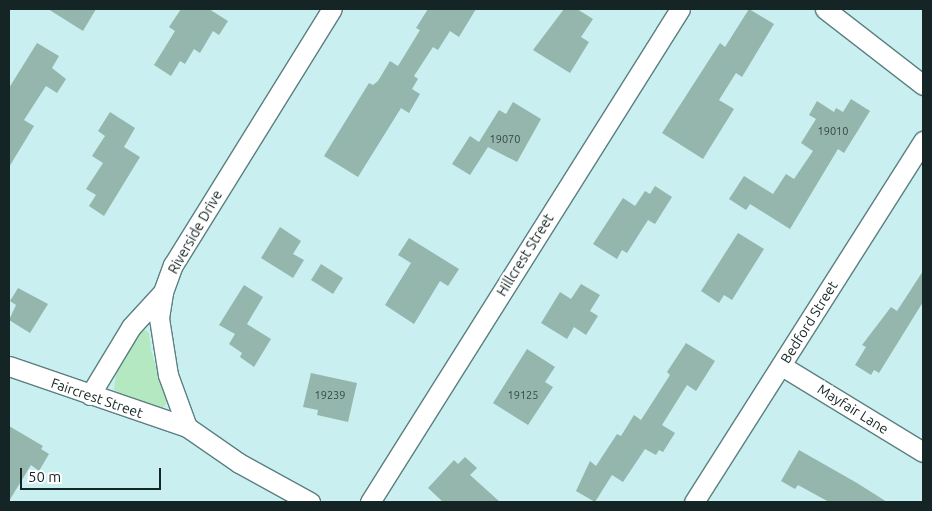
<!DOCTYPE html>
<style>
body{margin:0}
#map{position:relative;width:932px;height:511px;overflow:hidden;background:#c9eff0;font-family:Ubuntu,sans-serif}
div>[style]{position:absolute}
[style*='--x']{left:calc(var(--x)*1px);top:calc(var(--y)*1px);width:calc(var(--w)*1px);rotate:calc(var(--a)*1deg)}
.green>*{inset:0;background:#b4e8c1}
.building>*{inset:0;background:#94b6ac}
.roads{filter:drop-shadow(1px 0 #5c7f80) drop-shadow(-1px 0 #5c7f80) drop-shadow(0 1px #5c7f80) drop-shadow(0 -1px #5c7f80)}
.minor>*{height:19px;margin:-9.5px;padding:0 9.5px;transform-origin:9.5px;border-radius:9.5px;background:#fff}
span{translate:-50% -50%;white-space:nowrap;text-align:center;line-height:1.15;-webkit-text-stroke:4px #fff;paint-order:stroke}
.number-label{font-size:11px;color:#354846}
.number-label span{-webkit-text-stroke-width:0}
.street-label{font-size:14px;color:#152424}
.frame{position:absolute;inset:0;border:10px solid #152424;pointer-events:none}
.scale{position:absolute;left:20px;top:468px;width:141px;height:22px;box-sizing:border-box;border:2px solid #152424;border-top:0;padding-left:6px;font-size:15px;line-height:18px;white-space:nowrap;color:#152424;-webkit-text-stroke:4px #fff;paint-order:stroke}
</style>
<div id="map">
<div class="green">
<div style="clip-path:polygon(142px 328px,149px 333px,151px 350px,167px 403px,162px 409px,132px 402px,114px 390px,116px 374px)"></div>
</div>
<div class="building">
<div style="clip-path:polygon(48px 9px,96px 9px,83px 31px)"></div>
<div style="clip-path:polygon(181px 9px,209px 9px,228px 21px,219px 35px,213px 31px,200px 53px,194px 49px,185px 64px,180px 61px,171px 76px,154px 65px,175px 31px,169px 27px)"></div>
<div style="clip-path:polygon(428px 9px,476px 9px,459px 37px,450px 31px,438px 50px,433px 47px,414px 76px,418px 79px,412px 89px,420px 94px,409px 113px,401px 108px,358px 177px,324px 156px,369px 83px,373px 85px,378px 81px,390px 61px,398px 66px,420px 30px,416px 28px)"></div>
<div style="clip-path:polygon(564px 9px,577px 9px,593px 19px,581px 37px,589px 42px,570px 73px,533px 50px)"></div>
<div style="clip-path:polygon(749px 9px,774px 24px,742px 77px,736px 73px,719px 100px,734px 109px,703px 159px,662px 133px,720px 43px,725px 47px)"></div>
<div style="clip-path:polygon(37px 43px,59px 56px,52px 68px,66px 79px,57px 93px,46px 86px,24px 120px,34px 126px,9px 167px,9px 88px)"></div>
<div style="clip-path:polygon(851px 99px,870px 111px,844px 153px,838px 149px,790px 229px,750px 204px,746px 210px,729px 199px,744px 176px,773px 194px,786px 174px,794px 179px,813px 151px,801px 143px,816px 119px,809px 115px,817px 101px,834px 112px,836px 108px,843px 112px)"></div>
<div style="clip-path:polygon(513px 102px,541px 119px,517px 162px,488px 147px,470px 175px,452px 164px,470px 136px,479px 142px,499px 110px,506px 114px)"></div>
<div style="clip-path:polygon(110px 112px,135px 128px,124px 147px,140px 157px,104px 216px,89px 206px,96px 195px,86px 189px,103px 163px,92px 156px,105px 136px,98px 131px)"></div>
<div style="clip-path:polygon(655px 186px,672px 197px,655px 224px,648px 220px,627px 253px,622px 250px,617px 259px,593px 244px,623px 198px,635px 206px,645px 191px,650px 194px)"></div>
<div style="clip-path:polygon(280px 227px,301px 241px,293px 254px,304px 260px,293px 278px,261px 258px)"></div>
<div style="clip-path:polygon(738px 233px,764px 249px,732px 300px,724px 295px,719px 303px,701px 291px)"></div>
<div style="clip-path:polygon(409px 238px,459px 269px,448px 286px,440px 281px,414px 324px,385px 305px,411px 263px,398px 255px)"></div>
<div style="clip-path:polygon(321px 264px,343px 278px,333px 294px,311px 280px)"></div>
<div style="clip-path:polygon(923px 271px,923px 302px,879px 373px,874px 370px,871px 375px,855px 365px,866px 347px,862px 345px,891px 307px,897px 311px)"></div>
<div style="clip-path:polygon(581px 284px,600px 295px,590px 311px,598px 316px,586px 335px,574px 327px,567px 339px,541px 323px,560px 292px,571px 299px)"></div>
<div style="clip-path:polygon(244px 285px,263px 297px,247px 324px,271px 339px,254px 367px,240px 357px,242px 353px,229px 344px,235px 334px,219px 325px)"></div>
<div style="clip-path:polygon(18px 288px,48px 304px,30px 333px,9px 320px,16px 305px,10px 301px)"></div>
<div style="clip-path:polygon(686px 343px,715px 361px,696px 391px,687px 385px,662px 425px,675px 433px,663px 452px,659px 450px,656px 455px,645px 449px,623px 482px,612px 475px,595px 502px,576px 491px,590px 461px,596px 466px,617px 434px,621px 436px,634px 415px,641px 420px,670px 375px,667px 372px)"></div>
<div style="clip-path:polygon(527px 349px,555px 367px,545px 382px,553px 387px,528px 425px,493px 403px)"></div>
<div style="clip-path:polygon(311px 373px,357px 383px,348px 422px,317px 415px,318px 410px,303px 407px)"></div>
<div style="clip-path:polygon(9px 426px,43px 446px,41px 449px,49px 454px,39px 471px,31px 465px,9px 501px)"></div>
<div style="clip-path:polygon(799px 450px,857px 483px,887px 502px,829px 502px,798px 485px,795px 489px,781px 481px)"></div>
<div style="clip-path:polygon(465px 457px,477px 468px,470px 475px,500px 502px,443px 502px,428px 488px,454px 460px,458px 464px)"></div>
</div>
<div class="roads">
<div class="minor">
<div style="--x:825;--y:9;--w:124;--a:37.8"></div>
<div style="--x:9;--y:366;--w:188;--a:18.9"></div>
<div style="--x:782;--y:366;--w:165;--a:31.4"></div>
<div style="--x:90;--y:395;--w:79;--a:-58.9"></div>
<div style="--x:131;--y:327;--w:47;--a:-47.6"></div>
<div style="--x:310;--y:502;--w:81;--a:-151.2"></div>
<div style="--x:239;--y:463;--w:63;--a:-145.3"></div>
<div style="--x:187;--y:427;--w:55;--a:-110.1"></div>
<div style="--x:168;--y:375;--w:58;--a:-99"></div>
<div style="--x:159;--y:318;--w:26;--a:-81"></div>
<div style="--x:163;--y:292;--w:29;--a:-70"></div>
<div style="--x:173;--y:265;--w:301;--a:-58.2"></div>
<div style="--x:370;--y:502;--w:582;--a:-57.84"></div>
<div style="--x:694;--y:502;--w:428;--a:-57.6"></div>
</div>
</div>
<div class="number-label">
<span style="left:833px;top:131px">19010</span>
<span style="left:505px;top:139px">19070</span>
<span style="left:330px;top:395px">19239</span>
<span style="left:523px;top:395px">19125</span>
</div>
<div class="street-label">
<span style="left:195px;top:232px;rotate:-60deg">Riverside Drive</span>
<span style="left:525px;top:255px;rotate:-58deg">Hillcrest Street</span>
<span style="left:809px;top:322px;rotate:-58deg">Bedford Street</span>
<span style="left:97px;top:398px;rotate:19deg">Faircrest Street</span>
<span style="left:853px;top:409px;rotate:32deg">Mayfair Lane</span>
</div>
<div class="frame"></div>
<div class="scale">50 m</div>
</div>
